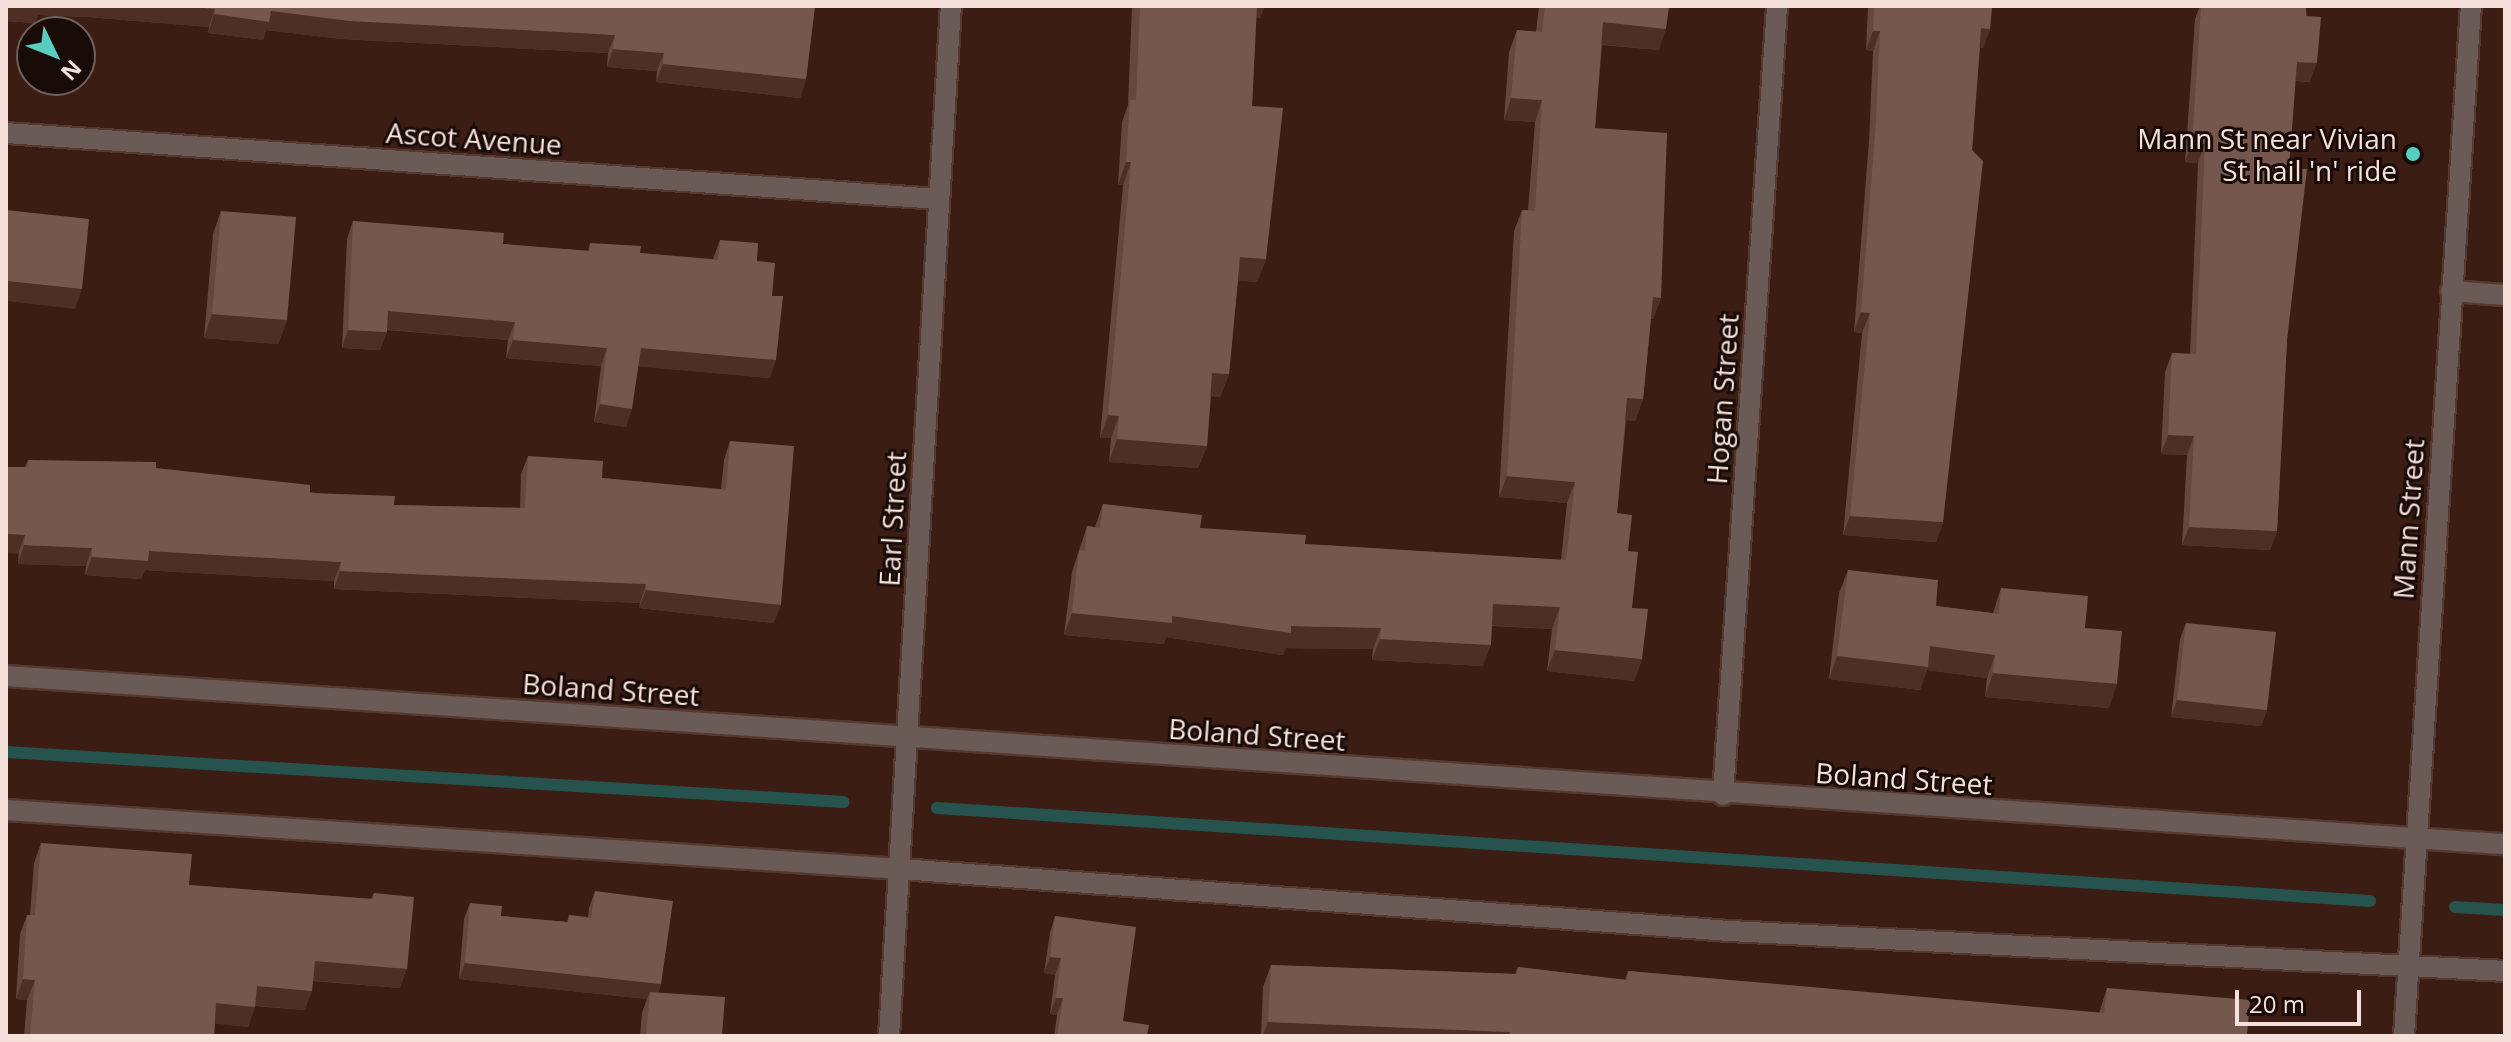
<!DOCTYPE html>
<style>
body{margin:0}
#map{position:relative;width:2511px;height:1042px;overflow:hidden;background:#3b1d14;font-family:"Open Sans",sans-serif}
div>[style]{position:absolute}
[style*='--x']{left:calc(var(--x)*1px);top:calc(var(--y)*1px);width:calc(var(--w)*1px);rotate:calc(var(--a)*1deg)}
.stream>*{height:12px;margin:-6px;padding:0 6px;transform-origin:6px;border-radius:6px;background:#26534e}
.roads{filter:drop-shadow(2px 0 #553830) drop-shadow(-2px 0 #553830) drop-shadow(0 2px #553830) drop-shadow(0 -2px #553830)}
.minor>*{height:20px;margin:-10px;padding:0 10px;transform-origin:10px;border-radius:10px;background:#6b5b56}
.wall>*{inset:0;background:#66473d}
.shaded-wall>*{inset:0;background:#4e2f25}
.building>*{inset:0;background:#75574e}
.dots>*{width:22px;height:22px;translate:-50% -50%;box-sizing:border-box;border:4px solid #190c08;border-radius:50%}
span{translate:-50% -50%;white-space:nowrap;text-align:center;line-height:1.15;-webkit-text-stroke:6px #190c08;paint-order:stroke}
.street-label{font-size:28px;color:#f5e0da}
.poi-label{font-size:28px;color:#f5e0da}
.right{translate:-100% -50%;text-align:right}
.frame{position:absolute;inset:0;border:8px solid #f5e0da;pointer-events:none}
.north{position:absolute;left:16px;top:16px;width:80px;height:80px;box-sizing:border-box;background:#190c08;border:2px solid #71615c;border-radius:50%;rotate:133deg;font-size:22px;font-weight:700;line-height:32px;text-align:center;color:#f5e0da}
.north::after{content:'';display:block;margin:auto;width:28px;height:36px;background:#58cec1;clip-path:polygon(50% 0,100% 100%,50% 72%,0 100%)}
.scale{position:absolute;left:2235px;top:990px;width:126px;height:36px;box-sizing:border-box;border:4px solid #f5e0da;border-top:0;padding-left:10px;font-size:24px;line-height:28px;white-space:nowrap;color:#f5e0da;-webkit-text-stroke:6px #190c08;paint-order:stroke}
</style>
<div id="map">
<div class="stream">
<div style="--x:6;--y:752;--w:839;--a:3.41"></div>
<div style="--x:937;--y:808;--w:1436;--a:3.71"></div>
<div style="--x:2455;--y:907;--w:50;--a:3.4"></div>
</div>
<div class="roads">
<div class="minor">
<div style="--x:6;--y:133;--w:934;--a:4.05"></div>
<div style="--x:2451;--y:291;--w:54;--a:4.2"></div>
<div style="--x:6;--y:676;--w:2505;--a:3.85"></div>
<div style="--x:1723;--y:795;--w:791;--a:-86.08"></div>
<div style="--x:6;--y:810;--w:897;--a:3.77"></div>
<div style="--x:901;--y:869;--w:831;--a:4.28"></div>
<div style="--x:1730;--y:931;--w:776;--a:2.95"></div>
<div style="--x:889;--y:1036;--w:1032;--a:-86.56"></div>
<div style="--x:2404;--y:1036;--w:1032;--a:-86.28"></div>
</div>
</div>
<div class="wall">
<div style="clip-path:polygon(6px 6px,815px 6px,806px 79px,800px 98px,656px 82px,657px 71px,607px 67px,608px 53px,342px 39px,266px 30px,263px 40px,208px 33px,209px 27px,88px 17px,38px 15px,35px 23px,6px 21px)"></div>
<div style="clip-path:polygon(1132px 6px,1265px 6px,1260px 18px,1256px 18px,1252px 106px,1266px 259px,1257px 282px,1238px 280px,1229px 374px,1220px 397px,1211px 396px,1207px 446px,1198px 468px,1109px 462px,1111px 438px,1100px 438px,1123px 185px,1118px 185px,1122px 122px,1128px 105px)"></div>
<div style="clip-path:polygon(1539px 6px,1669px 6px,1659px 50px,1602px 45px,1595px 128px,1661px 298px,1653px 319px,1651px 319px,1643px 399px,1635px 421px,1626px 420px,1617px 513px,1628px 551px,1632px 608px,1642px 659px,1634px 681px,1547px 671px,1552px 629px,1492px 626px,1483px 666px,1372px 660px,1373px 649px,1286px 648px,1283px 655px,1166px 637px,1164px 644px,1064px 635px,1072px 572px,1087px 526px,1095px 527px,1103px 504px,1200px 528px,1305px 544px,1561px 560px,1567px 503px,1499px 497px,1514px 231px,1522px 210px,1528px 210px,1535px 122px,1504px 120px,1509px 52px,1517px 30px,1536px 32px)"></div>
<div style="clip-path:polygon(1868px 6px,1992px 6px,1990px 29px,1983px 48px,1980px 48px,1943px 522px,1936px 542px,1843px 535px,1862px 333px,1854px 332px,1869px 141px,1873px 51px,1866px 50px)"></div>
<div style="clip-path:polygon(2200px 6px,2306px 6px,2310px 82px,2295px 81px,2289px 168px,2287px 340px,2277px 531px,2270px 550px,2182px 545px,2187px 455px,2161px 454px,2165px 372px,2172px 353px,2190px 354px,2198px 163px,2185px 162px,2195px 19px)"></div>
<div style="clip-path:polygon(221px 211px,287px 320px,278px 344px,204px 338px,213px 234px)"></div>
<div style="clip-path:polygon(353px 221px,503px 244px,588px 251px,590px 243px,640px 253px,713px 259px,720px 240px,757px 261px,772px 296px,770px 378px,638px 366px,626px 427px,594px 422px,601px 366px,506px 358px,508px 340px,387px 330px,380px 350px,342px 348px,347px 239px)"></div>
<div style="clip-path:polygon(730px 441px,774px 623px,639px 608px,640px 603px,334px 589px,334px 581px,145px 570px,141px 579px,85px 575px,86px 566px,18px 564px,25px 467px,28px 460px,156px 468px,394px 505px,520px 508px,521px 474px,528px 456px,602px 478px,721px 489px,724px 460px)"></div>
<div style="clip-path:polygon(1848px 570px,1936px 606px,1993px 613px,2001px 588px,2085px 628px,2109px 708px,1985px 697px,1987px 678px,1927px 670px,1920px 690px,1829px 679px,1839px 593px)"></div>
<div style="clip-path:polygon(2186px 623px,2267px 710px,2261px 726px,2171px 717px,2180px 639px)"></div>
<div style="clip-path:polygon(41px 843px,189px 885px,371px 899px,374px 893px,400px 988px,313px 981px,305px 1010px,255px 1006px,248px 1027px,215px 1023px,214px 1036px,24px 1036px,27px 1000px,16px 999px,20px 934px,27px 915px,30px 915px,34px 863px)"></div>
<div style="clip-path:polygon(595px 891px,661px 984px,658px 993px,722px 1036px,640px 1036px,642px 1013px,647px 999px,459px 979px,464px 919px,470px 903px,501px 916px,567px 922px,569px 915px,588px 917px,589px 908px)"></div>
<div style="clip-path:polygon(1055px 916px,1123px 1021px,1147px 1036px,1054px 1036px,1057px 1015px,1050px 1014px,1055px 975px,1044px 973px,1050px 933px)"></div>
<div style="clip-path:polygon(1271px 965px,1515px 974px,1518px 967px,1625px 980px,1628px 971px,2099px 1013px,2107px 988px,2247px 1036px,1261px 1036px,1263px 987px)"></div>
</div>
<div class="shaded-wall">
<div style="clip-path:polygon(6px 6px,181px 6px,215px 9px,209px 27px,88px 17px,38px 15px,35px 23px,6px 21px)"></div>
<div style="clip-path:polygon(1253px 6px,1265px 6px,1260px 18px,1249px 18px)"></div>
<div style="clip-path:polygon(271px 11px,615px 35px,608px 53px,342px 39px,266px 30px,263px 40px,208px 33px,214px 14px)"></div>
<div style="clip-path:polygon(1603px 22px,1666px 29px,1659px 50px,1596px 44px)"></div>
<div style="clip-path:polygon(1981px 28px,1990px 29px,1983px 48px,1974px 47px)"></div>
<div style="clip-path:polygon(1873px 31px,1880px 31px,1873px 51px,1866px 50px)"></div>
<div style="clip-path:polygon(613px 49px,664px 53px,657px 71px,607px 67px)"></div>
<div style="clip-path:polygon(2297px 62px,2317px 63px,2310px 82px,2290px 80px)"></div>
<div style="clip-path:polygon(663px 64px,806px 79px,800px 98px,656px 82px)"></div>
<div style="clip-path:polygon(1511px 98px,1542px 100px,1535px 122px,1504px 120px)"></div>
<div style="clip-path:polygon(2192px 143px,2205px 144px,2198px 163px,2185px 162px)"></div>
<div style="clip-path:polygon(1126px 162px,1131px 162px,1123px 185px,1118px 185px)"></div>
<div style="clip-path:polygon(1240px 257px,1266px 259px,1257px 282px,1232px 280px)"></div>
<div style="clip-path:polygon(6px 281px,82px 289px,75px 309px,6px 301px)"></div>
<div style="clip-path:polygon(1653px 297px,1661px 298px,1653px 319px,1645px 319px)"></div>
<div style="clip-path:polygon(388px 311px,515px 322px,508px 340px,381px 329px)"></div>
<div style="clip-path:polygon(1861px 312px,1870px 313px,1862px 333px,1854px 332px)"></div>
<div style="clip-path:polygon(212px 314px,287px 320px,278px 344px,204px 338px)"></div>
<div style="clip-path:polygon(348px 330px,387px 332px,380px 350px,342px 348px)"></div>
<div style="clip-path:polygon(513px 340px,607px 348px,601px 366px,506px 358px)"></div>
<div style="clip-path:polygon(641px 348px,776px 360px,770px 378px,634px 366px)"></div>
<div style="clip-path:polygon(1212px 373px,1229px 374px,1220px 397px,1204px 395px)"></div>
<div style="clip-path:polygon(1627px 398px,1643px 399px,1635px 421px,1620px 420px)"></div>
<div style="clip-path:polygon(600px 404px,632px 409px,626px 427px,594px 422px)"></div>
<div style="clip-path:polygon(1108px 415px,1119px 416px,1111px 438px,1100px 438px)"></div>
<div style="clip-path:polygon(2168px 435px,2194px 436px,2187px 455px,2161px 454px)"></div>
<div style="clip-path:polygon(1117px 439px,1207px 446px,1198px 468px,1109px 462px)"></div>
<div style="clip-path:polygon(1507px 476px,1575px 482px,1567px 503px,1499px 497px)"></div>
<div style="clip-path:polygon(1850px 516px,1943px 522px,1936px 542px,1843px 535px)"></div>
<div style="clip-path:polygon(2189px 527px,2277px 531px,2270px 550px,2182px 545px)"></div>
<div style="clip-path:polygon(6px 534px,25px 535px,18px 554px,6px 553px)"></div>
<div style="clip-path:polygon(24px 545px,92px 548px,86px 566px,18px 564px)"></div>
<div style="clip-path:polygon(149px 551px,341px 562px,334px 581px,145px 570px,141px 579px,85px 575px,92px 557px)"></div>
<div style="clip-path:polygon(340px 571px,646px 584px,640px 603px,334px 589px)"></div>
<div style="clip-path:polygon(646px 590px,781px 605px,774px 623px,639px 608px)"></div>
<div style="clip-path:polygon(1493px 604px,1560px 607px,1552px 629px,1485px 625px)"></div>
<div style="clip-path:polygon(1072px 613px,1172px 616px,1291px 626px,1381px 628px,1373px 649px,1286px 648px,1283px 655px,1166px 637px,1164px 644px,1064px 635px)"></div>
<div style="clip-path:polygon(1380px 639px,1491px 645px,1483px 666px,1372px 660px)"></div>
<div style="clip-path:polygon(1930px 646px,1995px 655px,1987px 678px,1927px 670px,1920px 690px,1829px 679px,1837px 656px)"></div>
<div style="clip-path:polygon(1555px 650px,1642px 659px,1634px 681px,1547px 671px)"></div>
<div style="clip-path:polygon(1993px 673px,2117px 684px,2109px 708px,1985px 697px)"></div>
<div style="clip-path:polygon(2177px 700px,2267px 710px,2261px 726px,2171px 717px)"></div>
<div style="clip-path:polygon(1050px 957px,1061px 958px,1055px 975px,1044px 973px)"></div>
<div style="clip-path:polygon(315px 961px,407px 969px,400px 988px,308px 980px)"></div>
<div style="clip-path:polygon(465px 963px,661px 984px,655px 1000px,650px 992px,647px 999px,459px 979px)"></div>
<div style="clip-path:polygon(23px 979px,35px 980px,27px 1000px,16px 999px)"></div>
<div style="clip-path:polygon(257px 986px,312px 991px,305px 1010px,250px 1005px)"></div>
<div style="clip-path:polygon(1056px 998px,1063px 998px,1057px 1015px,1050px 1014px)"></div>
<div style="clip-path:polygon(216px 1003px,255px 1007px,248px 1027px,209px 1023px)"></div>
<div style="clip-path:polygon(1268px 1022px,1510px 1032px,1508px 1036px,1263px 1036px)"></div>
</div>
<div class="building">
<div style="clip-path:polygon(181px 6px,815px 6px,806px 79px,663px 64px,664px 53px,613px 49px,615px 35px,349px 21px,271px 11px,269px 22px,214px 14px,215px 9px)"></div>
<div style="clip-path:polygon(1140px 6px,1257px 6px,1252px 106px,1283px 108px,1266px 259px,1240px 257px,1229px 374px,1212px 373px,1207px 446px,1117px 439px,1119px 416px,1108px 415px,1131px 162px,1126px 162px,1130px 100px,1136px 100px)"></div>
<div style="clip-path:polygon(1545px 6px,1669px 6px,1666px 29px,1603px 22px,1595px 128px,1667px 133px,1661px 298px,1653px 297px,1643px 399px,1627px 398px,1617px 513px,1632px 515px,1628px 551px,1638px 552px,1632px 608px,1648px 609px,1642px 659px,1555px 650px,1560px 607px,1493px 604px,1491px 645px,1380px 639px,1381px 628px,1291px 626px,1291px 633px,1172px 616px,1172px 623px,1072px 613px,1079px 550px,1085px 551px,1087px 526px,1100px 528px,1103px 504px,1202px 515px,1200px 528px,1306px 535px,1305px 544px,1566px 560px,1575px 482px,1507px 476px,1522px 210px,1535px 211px,1542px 100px,1511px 98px,1517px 30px,1542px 32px)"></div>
<div style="clip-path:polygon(1874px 6px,1992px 6px,1990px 29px,1981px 28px,1972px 150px,1983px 161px,1943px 522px,1850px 516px,1870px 313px,1861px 312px,1876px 121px,1880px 31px,1873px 31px)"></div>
<div style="clip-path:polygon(2201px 6px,2306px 6px,2306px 16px,2321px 17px,2317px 63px,2297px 62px,2289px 168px,2307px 169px,2287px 340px,2277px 531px,2189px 527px,2194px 436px,2168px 435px,2172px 353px,2196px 354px,2205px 144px,2192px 143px)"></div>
<div style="clip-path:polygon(6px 210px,89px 219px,82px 289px,6px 281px)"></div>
<div style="clip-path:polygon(221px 211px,296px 217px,287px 320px,212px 314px)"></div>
<div style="clip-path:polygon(353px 221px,504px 233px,503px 244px,590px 251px,590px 243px,641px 246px,640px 253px,718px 260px,720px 240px,758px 243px,757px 261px,775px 263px,772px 296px,783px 296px,776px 360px,641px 348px,632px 409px,600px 404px,607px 348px,513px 340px,515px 322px,388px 311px,387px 332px,348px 330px)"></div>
<div style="clip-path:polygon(730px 441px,794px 446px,781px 605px,646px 590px,646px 584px,340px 571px,341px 562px,149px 551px,148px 561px,92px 557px,92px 548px,24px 545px,25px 535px,6px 534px,6px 467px,28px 467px,28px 460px,156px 462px,156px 468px,310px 485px,310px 493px,395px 496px,394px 505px,525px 508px,528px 456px,603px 461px,602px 478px,726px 490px)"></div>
<div style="clip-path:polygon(1848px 570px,1938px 580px,1936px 606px,1999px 614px,2001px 588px,2088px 596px,2085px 628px,2122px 631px,2117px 684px,1993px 673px,1995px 655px,1930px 646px,1928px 667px,1837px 656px)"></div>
<div style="clip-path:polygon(2186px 623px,2276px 632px,2267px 710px,2177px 700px)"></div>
<div style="clip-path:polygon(41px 843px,192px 854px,189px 885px,373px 899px,374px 893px,414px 897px,407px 969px,315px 961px,312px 991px,257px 986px,255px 1007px,216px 1003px,214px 1036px,30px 1036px,35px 980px,23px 979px,27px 915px,35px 915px)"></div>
<div style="clip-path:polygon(595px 891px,673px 901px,661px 984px,465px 963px,470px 903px,502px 906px,501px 916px,568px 922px,569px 915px,591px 918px)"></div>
<div style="clip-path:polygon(1055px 916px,1136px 927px,1123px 1021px,1149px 1025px,1147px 1036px,1057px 1036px,1063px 998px,1056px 998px,1061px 958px,1050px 957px)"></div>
<div style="clip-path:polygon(1271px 965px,1517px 974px,1518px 967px,1627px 980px,1628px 971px,2104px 1013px,2107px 988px,2250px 1000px,2247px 1036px,1509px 1036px,1510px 1032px,1268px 1022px)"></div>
<div style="clip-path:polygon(650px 992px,725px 997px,722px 1036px,646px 1036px)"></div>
</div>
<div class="dots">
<div style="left:2413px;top:154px;background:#58cec1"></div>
</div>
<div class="street-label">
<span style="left:474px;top:138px;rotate:4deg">Ascot Avenue</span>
<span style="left:1722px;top:399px;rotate:-86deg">Hogan Street</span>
<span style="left:892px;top:519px;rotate:-87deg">Earl Street</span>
<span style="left:2408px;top:519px;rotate:-86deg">Mann Street</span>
<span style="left:611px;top:689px;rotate:4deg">Boland Street</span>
<span style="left:1257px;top:734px;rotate:4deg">Boland Street</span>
<span style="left:1904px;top:778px;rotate:4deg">Boland Street</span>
</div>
<div class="poi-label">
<span class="right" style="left:2397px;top:154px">Mann St near Vivian<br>St hail 'n' ride</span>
</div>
<div class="frame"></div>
<div class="north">N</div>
<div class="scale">20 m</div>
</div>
